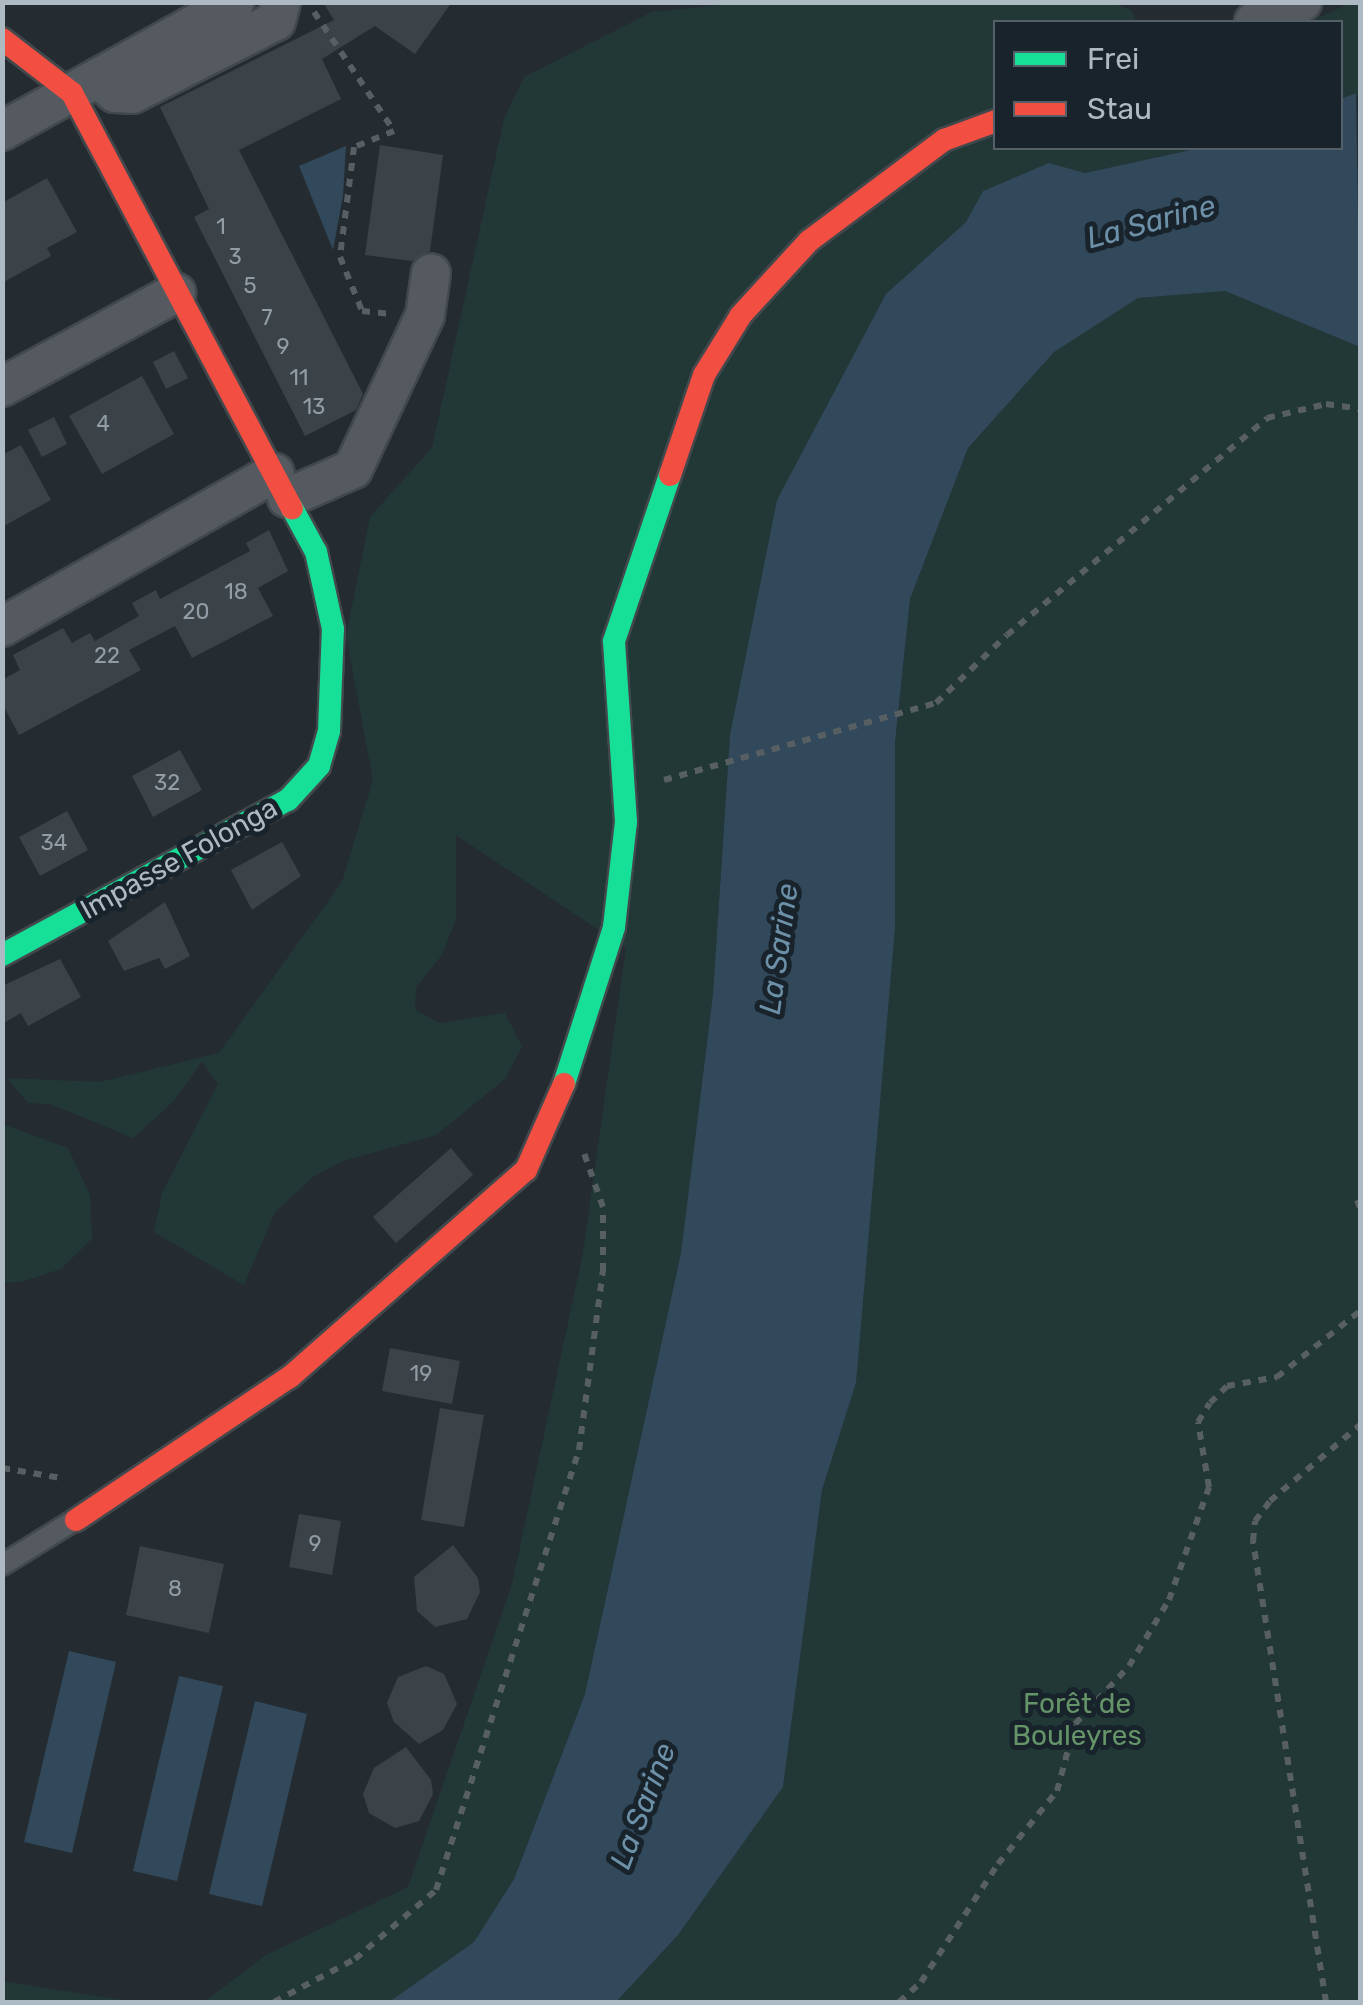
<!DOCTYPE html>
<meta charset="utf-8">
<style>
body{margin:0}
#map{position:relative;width:1363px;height:2005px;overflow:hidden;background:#242c31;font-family:Rubik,sans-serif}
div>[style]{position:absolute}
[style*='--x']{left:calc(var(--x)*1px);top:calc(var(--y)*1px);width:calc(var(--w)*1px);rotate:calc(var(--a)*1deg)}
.green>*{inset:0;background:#223837}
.water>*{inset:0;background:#31495a}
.building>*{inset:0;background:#3c4348}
.path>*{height:6px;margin-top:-3px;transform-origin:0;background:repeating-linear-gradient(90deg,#585f63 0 8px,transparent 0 16px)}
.roads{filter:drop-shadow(2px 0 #42484c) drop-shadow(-2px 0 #42484c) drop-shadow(0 2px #42484c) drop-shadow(0 -2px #42484c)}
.lane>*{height:20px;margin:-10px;padding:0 10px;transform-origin:10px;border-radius:10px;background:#545a60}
.street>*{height:38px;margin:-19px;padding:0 19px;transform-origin:19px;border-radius:19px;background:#545a60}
.fast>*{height:22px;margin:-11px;padding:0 11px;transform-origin:11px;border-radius:11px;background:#16e098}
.jam>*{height:22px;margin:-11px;padding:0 11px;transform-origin:11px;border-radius:11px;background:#f24e42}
span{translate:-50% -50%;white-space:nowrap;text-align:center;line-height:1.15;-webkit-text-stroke:10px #18232b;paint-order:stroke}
.number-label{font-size:22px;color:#919ca5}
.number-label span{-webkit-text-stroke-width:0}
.street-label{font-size:28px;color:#adbac4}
.park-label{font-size:28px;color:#659468}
.water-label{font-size:30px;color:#6d90a9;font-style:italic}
.frame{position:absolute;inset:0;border:5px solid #adbac4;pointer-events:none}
.legend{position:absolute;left:993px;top:20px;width:350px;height:130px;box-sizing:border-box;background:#18232b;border:2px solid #545f68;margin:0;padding:12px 18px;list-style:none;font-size:30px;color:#adbac4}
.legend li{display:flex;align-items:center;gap:20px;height:50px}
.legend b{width:50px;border:2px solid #545f68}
</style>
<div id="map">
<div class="green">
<div style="clip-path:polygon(1109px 2px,1131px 10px,1137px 22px,996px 22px,996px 148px,1200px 148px,1085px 173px,1049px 164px,983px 191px,966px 222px,886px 295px,730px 735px,713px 994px,681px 1253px,585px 1694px,514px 1879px,474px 1942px,389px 2002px,204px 2002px,266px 1955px,408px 1887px,512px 1584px,583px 1253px,626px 948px,456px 835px,456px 919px,442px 955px,416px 987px,415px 1010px,440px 1023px,505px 1013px,522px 1047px,505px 1079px,436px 1135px,343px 1161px,313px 1177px,275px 1212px,244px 1285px,154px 1232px,162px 1193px,218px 1084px,202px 1061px,175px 1100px,133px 1138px,50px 1104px,28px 1103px,7px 1078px,100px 1082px,219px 1053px,342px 882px,373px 780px,346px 635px,370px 517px,432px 448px,504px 119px,524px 77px,652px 12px,739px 3px)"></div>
<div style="clip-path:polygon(1350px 3px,1360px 3px,1360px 95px,1341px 99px,1340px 22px,1310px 22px)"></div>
<div style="clip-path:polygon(1225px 291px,1360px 347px,1360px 2002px,616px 2002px,678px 1935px,783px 1787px,822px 1490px,856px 1383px,895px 743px,910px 599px,968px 448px,1054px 351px,1138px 298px)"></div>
<div style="clip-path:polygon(2px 1124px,68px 1148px,90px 1195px,92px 1239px,61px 1269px,21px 1282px,3px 1282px)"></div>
<div style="clip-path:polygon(2px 1981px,3px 1981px,134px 2002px,3px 2002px)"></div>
</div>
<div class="water">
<div style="clip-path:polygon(1356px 93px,1360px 347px,1225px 291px,1138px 298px,1054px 352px,968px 448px,910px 599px,895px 743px,895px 927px,856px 1383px,822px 1490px,783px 1787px,678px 1935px,616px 2002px,389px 2002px,474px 1942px,514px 1879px,585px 1694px,681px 1253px,713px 994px,730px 735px,777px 500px,886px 294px,966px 222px,983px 191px,1049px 163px,1085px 173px,1200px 148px,1340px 148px,1341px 99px)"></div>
<div style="clip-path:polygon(346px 146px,343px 196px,333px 250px,299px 166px)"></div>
<div style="clip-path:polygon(69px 1651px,116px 1662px,72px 1853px,24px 1842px)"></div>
<div style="clip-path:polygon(179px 1676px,223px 1686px,177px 1881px,133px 1871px)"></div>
<div style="clip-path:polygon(255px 1701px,307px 1714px,262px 1906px,209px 1894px)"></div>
</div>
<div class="building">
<div style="clip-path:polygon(323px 2px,452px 2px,415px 54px,375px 26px,322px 59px,341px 99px,239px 150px,363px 394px,356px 410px,305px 436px,194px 217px,209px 209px,160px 107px,334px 20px)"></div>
<div style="clip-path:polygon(380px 145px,443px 155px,430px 251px,412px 261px,365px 255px)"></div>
<div style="clip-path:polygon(47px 178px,77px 232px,47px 248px,51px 256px,2px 283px,2px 203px)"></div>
<div style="clip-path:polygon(174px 351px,188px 378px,166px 389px,153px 362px)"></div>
<div style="clip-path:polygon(142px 376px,174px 434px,102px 474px,69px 416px)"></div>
<div style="clip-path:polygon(54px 417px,67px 444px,42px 457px,28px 430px)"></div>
<div style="clip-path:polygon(21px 445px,51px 500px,2px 527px,2px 455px)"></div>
<div style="clip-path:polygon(269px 530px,288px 571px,258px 588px,273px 616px,192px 658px,175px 626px,129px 650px,141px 670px,19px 735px,2px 703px,2px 680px,20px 670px,13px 655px,63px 628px,72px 643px,90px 633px,95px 641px,139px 616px,132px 603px,156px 590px,160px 599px,250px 551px,246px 543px)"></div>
<div style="clip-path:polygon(180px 750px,202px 790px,153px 817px,132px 776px)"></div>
<div style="clip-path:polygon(67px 811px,88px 850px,40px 876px,19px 837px)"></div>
<div style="clip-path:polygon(282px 842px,301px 876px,252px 910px,231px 870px)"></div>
<div style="clip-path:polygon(165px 902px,190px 956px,165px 969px,159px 958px,124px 971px,108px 941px)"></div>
<div style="clip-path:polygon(60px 959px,81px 997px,28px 1026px,21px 1013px,2px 1024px,2px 986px)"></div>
<div style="clip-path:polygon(451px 1148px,473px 1175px,396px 1243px,373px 1217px)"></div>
<div style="clip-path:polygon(390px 1348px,460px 1361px,452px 1404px,382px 1391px)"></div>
<div style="clip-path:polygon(440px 1408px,484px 1415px,464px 1527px,421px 1520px)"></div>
<div style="clip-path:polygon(299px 1514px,341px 1521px,332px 1575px,289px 1567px)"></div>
<div style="clip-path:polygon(453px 1545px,478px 1578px,480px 1592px,467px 1619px,435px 1627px,417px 1611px,414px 1577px)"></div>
<div style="clip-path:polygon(140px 1546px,224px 1564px,209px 1633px,126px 1615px)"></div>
<div style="clip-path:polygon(426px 1666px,444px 1674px,457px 1704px,443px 1730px,419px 1744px,394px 1722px,387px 1703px,398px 1677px)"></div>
<div style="clip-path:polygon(406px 1747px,431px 1780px,433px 1794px,419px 1821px,395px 1828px,369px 1813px,363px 1794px,374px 1768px)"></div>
</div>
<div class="path">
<div style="--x:314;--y:12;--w:143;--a:56.1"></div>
<div style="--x:394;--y:131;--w:43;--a:158.2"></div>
<div style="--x:354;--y:147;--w:111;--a:97.3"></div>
<div style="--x:340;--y:257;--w:58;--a:67.8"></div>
<div style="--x:362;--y:311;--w:27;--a:6"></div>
<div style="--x:664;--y:780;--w:283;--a:-15.8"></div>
<div style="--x:936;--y:703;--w:98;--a:-43.8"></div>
<div style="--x:1007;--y:635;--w:339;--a:-39.8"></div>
<div style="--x:1267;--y:418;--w:61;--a:-13.3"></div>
<div style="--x:1326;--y:404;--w:34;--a:8"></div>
<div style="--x:1357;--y:1200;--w:9;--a:69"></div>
<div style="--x:2;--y:1468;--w:60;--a:9.6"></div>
<div style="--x:274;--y:2002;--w:92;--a:-28"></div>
<div style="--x:355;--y:1959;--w:106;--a:-40.4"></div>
<div style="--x:436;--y:1890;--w:463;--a:-72"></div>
<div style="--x:579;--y:1450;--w:181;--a:-82.4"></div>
<div style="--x:603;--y:1271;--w:64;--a:-90"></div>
<div style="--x:603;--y:1207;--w:57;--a:-109.4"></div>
<div style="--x:899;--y:2002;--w:30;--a:-42"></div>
<div style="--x:921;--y:1982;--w:141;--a:-56.9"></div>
<div style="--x:998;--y:1864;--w:94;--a:-51.1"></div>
<div style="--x:1057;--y:1791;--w:69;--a:-75"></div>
<div style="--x:1075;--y:1724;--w:79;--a:-47"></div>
<div style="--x:1129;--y:1666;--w:77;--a:-58.8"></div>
<div style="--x:1169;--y:1600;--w:120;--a:-70.5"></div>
<div style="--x:1209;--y:1487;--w:66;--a:-99.6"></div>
<div style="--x:1198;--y:1422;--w:22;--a:-58"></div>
<div style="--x:1210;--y:1403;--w:24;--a:-45"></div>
<div style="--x:1227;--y:1386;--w:51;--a:-10.2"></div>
<div style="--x:1277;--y:1377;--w:106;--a:-38.5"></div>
<div style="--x:1326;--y:2002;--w:467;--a:-99"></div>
<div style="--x:1253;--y:1541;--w:20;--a:-84"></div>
<div style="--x:1255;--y:1521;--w:25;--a:-53"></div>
<div style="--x:1270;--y:1501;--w:118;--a:-40.2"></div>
</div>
<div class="roads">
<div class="lane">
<div style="--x:2;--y:1565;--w:84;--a:-31.8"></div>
</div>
<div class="street">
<div style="--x:1254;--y:22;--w:52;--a:-22.6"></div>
<div style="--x:98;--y:78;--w:23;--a:41"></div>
<div style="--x:115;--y:93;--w:17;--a:3"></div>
<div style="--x:132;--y:94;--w:161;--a:-26.9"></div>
<div style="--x:276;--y:21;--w:20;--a:-75"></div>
<div style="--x:2;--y:131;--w:266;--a:-29"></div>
<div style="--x:2;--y:387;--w:198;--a:-28.4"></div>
<div style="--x:287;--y:498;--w:72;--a:-23.7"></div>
<div style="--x:353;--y:469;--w:170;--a:-64.9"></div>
<div style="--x:425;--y:315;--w:42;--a:-81.9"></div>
<div style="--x:2;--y:627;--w:313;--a:-29.5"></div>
</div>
<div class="fast">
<div style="--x:2;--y:955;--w:325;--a:-28.5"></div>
<div style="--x:288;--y:800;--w:46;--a:-47.6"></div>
<div style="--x:319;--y:766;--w:36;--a:-74"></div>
<div style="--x:329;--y:731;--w:102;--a:-87.8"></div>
<div style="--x:333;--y:629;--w:79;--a:-102.4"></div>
<div style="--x:316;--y:552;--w:50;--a:-118.6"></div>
<div style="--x:564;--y:1084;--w:165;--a:-72.3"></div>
<div style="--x:614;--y:927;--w:106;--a:-83.5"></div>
<div style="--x:626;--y:822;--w:181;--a:-93.8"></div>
<div style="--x:614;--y:641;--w:175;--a:-71.4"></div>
</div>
<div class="jam">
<div style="--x:2;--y:39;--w:88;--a:37.6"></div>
<div style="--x:72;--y:93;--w:470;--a:62.1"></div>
<div style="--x:670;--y:475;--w:106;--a:-71.2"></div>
<div style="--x:704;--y:375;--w:70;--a:-58.3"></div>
<div style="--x:741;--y:315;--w:100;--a:-47.4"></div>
<div style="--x:809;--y:241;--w:169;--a:-36.8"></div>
<div style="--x:944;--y:140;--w:55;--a:-20.1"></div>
<div style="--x:76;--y:1520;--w:257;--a:-33.8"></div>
<div style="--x:290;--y:1377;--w:314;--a:-41.3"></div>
<div style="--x:526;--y:1170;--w:94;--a:-66.2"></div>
</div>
</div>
<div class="number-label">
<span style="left:221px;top:227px">1</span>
<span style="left:235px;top:257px">3</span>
<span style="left:250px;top:286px">5</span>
<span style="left:267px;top:318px">7</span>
<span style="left:283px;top:347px">9</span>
<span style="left:299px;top:378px">11</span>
<span style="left:314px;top:407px">13</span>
<span style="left:103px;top:424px">4</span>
<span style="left:236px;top:592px">18</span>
<span style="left:196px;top:612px">20</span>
<span style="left:107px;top:656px">22</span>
<span style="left:167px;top:783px">32</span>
<span style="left:54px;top:843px">34</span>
<span style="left:421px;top:1374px">19</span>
<span style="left:315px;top:1544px">9</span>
<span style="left:175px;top:1589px">8</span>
</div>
<div class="street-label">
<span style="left:179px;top:859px;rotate:-29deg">Impasse Folonga</span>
</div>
<div class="park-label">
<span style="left:1077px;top:1720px">Forêt de<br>Bouleyres</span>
</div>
<div class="water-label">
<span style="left:1151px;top:222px;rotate:-15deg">La Sarine</span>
<span style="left:779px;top:949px;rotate:-82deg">La Sarine</span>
<span style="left:643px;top:1806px;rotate:-69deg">La Sarine</span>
</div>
<div class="frame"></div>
<ul class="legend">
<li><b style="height:12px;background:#16e098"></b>Frei</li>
<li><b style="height:12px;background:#f24e42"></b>Stau</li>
</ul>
</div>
